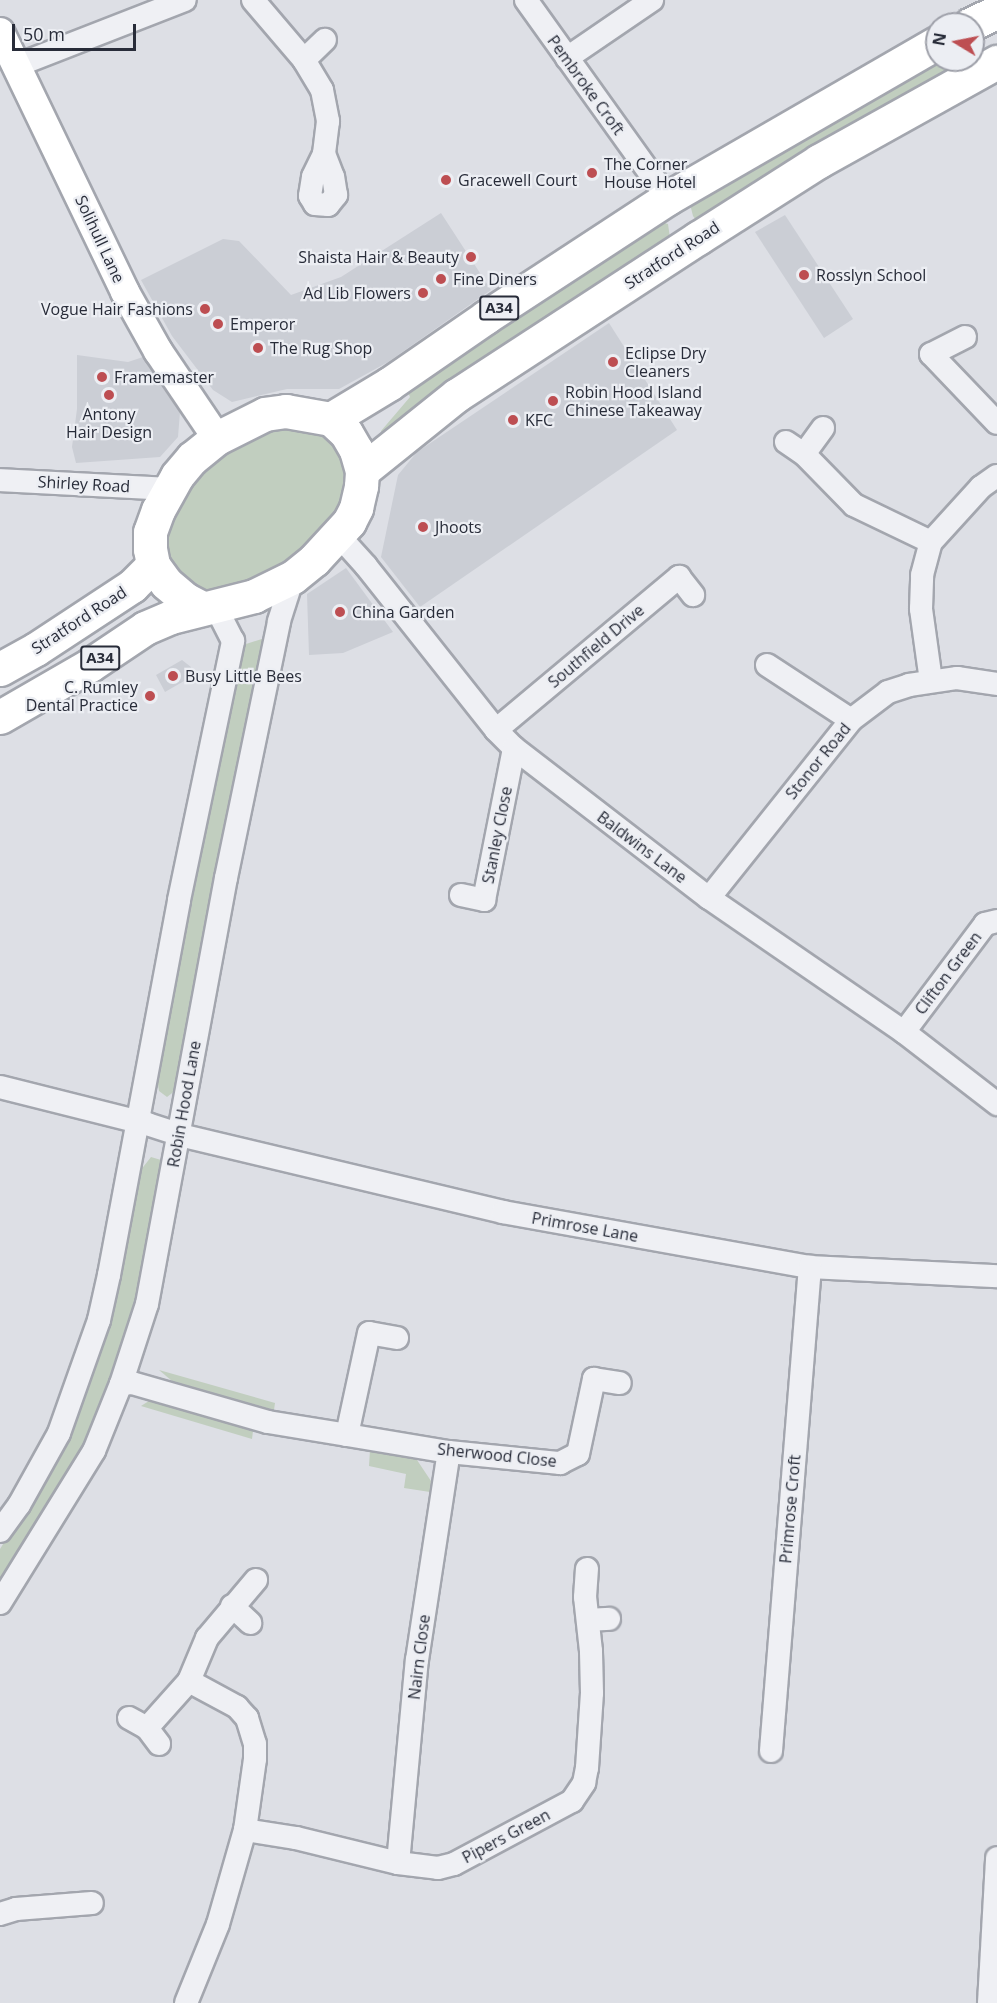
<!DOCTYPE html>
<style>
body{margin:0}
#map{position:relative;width:997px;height:2003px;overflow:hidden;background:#dddfe5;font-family:"Open Sans",sans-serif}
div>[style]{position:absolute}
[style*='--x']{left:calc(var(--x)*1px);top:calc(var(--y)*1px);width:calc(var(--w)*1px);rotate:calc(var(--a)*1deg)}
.built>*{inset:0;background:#cbced5}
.green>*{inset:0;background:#c1cebf}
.roads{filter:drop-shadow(2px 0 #a3a6ae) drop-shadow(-2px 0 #a3a6ae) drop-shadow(0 2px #a3a6ae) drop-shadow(0 -2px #a3a6ae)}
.minor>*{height:22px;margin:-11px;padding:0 11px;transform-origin:11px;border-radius:11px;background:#eff0f4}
.major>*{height:28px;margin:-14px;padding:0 14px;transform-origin:14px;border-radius:14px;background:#fff}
.highway>*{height:33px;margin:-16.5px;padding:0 16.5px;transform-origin:16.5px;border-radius:16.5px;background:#fff}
.dots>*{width:16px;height:16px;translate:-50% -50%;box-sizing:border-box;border:3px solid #eceef3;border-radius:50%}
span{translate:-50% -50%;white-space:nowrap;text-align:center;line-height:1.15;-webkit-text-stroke:4.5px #eceef3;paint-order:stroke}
.shield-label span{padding:2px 4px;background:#eceef3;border:2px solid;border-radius:4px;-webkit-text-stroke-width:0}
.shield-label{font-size:15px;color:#282c39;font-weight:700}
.street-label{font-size:16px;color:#282c39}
.poi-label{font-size:16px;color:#282c39}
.left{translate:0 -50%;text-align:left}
.right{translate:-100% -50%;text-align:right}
.north{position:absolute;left:925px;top:12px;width:60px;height:60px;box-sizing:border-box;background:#eceef3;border:2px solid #9ea0a9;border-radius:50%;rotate:280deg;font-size:16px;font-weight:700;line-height:24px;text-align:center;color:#282c39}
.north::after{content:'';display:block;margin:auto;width:21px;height:27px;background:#bd4e52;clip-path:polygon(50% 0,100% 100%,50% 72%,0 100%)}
.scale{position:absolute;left:12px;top:24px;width:124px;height:27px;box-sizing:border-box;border:3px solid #282c39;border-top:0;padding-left:8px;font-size:18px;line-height:21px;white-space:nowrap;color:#282c39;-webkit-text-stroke:4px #eceef3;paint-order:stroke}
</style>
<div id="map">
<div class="built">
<div style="clip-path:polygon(441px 213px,491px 290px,388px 362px,339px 389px,287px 389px,232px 402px,213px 390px,172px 336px,141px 280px,223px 239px,239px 241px,291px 295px,341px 277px)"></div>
<div style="clip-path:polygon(785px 215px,853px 319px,824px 338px,755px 232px)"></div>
<div style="clip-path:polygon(609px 323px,677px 430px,420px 607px,381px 557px,398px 475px,417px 452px)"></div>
<div style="clip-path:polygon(77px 355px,128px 362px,143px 357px,180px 412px,178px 437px,160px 457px,76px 463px,72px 447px,77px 409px)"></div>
<div style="clip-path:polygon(346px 568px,393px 632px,343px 653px,309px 655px,307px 594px)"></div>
<div style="clip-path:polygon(182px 660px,191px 667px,189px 673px,191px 677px,165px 692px,156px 675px)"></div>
</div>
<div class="green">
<div style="clip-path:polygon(937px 60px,968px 60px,696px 220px,693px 216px,690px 204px)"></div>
<div style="clip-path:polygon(661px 222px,668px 224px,670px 238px,382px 437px,381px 431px,410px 397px,407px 390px,508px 319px)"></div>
<div style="clip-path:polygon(301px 425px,321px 433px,341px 445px,350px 486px,340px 515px,301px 556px,261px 580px,212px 594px,191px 590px,169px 566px,164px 543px,169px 517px,185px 491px,212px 464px,247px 440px,269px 429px)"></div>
<div style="clip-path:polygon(265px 638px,176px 1090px,167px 1097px,159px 1091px,157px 1078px,243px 645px)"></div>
<div style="clip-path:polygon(151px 1157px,161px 1160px,163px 1186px,141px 1296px,103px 1407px,61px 1491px,0 1579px,0 1549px,41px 1483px,81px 1407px,123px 1266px,140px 1171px)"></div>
<div style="clip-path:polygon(159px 1370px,275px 1403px,274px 1410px,172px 1381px)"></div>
<div style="clip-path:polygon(155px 1397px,253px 1431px,252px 1439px,141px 1406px)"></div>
<div style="clip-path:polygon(370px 1450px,415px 1457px,431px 1481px,430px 1492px,404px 1488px,406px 1474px,369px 1466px)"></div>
</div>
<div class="roads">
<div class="minor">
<div style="--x:253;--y:0;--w:79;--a:49.6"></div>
<div style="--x:304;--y:60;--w:29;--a:-44"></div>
<div style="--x:526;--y:0;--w:244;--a:54.4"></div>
<div style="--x:567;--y:58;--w:103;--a:-34.3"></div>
<div style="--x:304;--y:60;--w:35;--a:59"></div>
<div style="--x:322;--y:90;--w:32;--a:79"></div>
<div style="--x:328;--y:121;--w:33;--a:97"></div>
<div style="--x:324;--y:154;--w:25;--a:116"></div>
<div style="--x:313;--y:177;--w:19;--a:99"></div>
<div style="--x:310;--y:196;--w:9;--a:58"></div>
<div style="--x:315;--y:204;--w:13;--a:4"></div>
<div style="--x:328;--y:205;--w:13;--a:-51"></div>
<div style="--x:336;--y:195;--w:18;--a:-99"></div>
<div style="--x:333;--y:177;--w:25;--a:-111"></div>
<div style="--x:18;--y:65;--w:179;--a:-21.3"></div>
<div style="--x:965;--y:337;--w:38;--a:153"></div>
<div style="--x:931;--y:354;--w:95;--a:46.3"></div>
<div style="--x:823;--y:428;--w:32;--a:126"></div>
<div style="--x:804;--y:454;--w:71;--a:45.6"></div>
<div style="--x:854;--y:505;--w:85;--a:25.7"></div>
<div style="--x:786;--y:442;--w:22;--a:34"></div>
<div style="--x:0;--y:480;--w:169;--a:3"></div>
<div style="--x:339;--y:536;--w:40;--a:48"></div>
<div style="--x:366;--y:566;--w:209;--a:51.6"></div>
<div style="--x:496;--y:730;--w:25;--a:45"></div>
<div style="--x:514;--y:748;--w:246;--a:37.6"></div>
<div style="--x:709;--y:898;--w:237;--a:34.5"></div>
<div style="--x:904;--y:1032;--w:118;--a:37.7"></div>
<div style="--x:767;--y:665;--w:100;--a:33.2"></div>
<div style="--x:931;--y:681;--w:73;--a:-97.9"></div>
<div style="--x:921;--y:609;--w:34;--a:-88"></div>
<div style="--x:922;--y:575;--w:34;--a:-75"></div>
<div style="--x:931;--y:542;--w:74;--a:-47.7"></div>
<div style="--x:981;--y:487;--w:19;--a:-35"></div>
<div style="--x:496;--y:730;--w:239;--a:-39.9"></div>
<div style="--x:679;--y:577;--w:23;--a:52"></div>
<div style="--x:461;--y:895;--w:24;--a:12"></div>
<div style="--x:484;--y:900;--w:155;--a:-78.8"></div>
<div style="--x:709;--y:898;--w:228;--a:-51.4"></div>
<div style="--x:851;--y:720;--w:46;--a:-37.1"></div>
<div style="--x:888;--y:692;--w:22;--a:-18"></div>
<div style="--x:909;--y:685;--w:49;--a:-8.3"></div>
<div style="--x:957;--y:678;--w:40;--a:8.5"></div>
<div style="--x:904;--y:1032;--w:135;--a:-53.1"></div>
<div style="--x:985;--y:924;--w:12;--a:-14"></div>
<div style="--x:0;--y:1087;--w:152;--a:14.1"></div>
<div style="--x:147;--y:1124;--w:35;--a:18"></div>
<div style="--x:180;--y:1135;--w:332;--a:13.4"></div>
<div style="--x:503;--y:1212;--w:312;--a:10.2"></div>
<div style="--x:810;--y:1267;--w:187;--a:2.8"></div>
<div style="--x:397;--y:1338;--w:28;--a:-170"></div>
<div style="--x:369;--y:1333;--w:104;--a:102.2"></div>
<div style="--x:347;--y:1435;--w:103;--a:9.5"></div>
<div style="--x:449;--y:1452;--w:112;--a:5.7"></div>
<div style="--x:560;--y:1463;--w:20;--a:-27"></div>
<div style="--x:578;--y:1454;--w:77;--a:-78"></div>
<div style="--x:594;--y:1379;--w:26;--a:9"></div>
<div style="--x:121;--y:1384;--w:11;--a:-5"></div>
<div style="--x:132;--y:1383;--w:141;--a:16"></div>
<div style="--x:268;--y:1422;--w:80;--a:9.3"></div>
<div style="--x:0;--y:1531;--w:32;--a:-54"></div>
<div style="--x:19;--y:1505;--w:82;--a:-60.9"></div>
<div style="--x:59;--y:1433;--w:120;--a:-70.5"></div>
<div style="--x:99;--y:1320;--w:46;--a:-77.5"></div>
<div style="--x:109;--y:1275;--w:381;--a:-79.4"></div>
<div style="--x:179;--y:900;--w:265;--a:-78.2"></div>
<div style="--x:233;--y:641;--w:39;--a:-117"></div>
<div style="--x:0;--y:1603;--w:179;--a:-58.3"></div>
<div style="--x:94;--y:1451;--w:72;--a:-68.1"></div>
<div style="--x:121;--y:1384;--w:84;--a:-72"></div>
<div style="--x:147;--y:1304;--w:433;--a:-79.5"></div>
<div style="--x:226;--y:878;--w:262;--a:-78.3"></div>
<div style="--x:279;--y:621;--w:46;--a:-72.3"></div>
<div style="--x:232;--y:1606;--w:25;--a:43"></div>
<div style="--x:588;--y:1620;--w:21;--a:-3"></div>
<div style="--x:189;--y:1681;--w:47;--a:-67.3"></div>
<div style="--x:207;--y:1638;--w:76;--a:-49.8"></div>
<div style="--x:129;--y:1718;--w:21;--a:29"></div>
<div style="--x:147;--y:1728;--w:20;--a:53"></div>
<div style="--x:147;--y:1728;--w:63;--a:-48.2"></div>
<div style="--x:189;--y:1681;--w:55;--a:28.4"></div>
<div style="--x:237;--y:1707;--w:15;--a:48"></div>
<div style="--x:247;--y:1718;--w:27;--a:73"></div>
<div style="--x:255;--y:1744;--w:15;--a:90"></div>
<div style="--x:255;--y:1759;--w:72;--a:98"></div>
<div style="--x:771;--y:1751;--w:486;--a:-85.4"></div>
<div style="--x:398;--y:1863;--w:204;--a:-84.7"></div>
<div style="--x:417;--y:1660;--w:210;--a:-81.3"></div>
<div style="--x:0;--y:1914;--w:17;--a:-17"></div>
<div style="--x:16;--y:1909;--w:76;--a:-4.5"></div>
<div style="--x:186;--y:2003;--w:85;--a:-67.9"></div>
<div style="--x:218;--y:1924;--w:98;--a:-74"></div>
<div style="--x:245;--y:1830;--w:52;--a:8.9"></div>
<div style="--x:296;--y:1838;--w:105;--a:13.8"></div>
<div style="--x:398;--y:1863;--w:40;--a:7.1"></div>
<div style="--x:438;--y:1868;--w:16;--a:-14"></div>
<div style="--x:454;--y:1864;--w:134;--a:-28.1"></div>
<div style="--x:572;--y:1801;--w:22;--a:-56"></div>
<div style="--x:584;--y:1783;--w:15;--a:-79"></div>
<div style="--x:587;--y:1768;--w:75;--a:-86.2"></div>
<div style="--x:592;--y:1693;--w:42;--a:-91.4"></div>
<div style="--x:591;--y:1651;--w:54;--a:-96.3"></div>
<div style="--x:585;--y:1597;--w:28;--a:-86"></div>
<div style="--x:989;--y:2003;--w:145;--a:-86.8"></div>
</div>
<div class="major">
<div style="--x:0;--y:32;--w:288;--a:64.3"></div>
<div style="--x:125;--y:292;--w:68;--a:60.8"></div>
<div style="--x:158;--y:351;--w:105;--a:55.9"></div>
</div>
<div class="highway">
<div style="--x:971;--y:24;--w:29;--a:-25"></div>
<div style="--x:331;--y:419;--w:68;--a:-31.1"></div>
<div style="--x:389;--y:384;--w:118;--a:-34.6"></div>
<div style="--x:486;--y:317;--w:217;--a:-33.2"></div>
<div style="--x:668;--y:198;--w:310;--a:-30"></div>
<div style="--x:362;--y:471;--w:122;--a:-38.7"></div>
<div style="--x:457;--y:395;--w:288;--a:-33.1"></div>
<div style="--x:698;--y:238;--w:143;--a:-32.5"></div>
<div style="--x:819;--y:161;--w:204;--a:-29.1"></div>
<div style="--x:0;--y:669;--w:41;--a:-29.1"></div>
<div style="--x:36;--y:649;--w:115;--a:-33.3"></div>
<div style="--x:132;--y:586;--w:30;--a:-45"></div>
<div style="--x:0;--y:717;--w:104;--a:-30"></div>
<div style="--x:90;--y:665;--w:66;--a:-33.9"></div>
<div style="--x:145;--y:628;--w:28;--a:-23"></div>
<div style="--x:171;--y:617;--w:86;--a:-14.2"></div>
<div style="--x:254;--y:596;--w:43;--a:-26"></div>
<div style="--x:293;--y:577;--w:27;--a:-39"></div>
<div style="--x:314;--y:560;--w:52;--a:-47.4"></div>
<div style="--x:349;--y:522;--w:16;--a:-63"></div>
<div style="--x:356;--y:508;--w:23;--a:-77"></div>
<div style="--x:361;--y:486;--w:15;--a:-86"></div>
<div style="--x:362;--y:471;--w:22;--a:-106"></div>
<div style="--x:356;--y:450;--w:20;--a:-120"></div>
<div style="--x:346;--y:433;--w:21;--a:-137"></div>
<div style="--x:331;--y:419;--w:46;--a:-169.9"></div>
<div style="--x:286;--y:411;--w:21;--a:172"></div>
<div style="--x:265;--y:414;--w:54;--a:153.4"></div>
<div style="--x:217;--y:438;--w:32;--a:141"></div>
<div style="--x:192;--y:458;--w:23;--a:130"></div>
<div style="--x:177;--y:476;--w:39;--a:119"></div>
<div style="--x:158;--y:510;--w:23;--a:110"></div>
<div style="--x:150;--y:532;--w:17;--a:90"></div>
<div style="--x:150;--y:549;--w:16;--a:79"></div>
<div style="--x:153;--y:565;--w:22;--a:54"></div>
<div style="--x:166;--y:583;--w:25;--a:40"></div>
<div style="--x:185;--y:599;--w:19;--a:28"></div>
</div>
</div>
<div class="dots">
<div style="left:592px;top:173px;background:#bd4e52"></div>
<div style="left:446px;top:180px;background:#bd4e52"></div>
<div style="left:471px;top:257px;background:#bd4e52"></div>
<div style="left:804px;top:275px;background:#bd4e52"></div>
<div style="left:441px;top:279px;background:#bd4e52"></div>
<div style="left:423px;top:293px;background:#bd4e52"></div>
<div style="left:205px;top:309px;background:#bd4e52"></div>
<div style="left:218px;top:324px;background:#bd4e52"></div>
<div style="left:258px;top:348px;background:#bd4e52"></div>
<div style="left:613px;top:362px;background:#bd4e52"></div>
<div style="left:102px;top:377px;background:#bd4e52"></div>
<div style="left:109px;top:395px;background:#bd4e52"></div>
<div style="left:553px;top:401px;background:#bd4e52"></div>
<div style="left:513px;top:420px;background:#bd4e52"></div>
<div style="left:423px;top:527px;background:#bd4e52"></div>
<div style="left:340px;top:612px;background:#bd4e52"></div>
<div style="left:173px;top:676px;background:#bd4e52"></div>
<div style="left:150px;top:696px;background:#bd4e52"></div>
</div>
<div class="shield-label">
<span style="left:499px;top:308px">A34</span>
<span style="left:100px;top:658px">A34</span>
</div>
<div class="street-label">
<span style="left:586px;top:85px;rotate:54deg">Pembroke Croft</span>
<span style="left:100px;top:239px;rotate:65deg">Solihull Lane</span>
<span style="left:672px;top:255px;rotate:-33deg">Stratford Road</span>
<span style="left:84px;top:484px;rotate:3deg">Shirley Road</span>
<span style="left:79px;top:620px;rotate:-33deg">Stratford Road</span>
<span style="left:596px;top:646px;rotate:-40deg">Southfield Drive</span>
<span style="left:818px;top:761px;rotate:-51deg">Stonor Road</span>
<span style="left:497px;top:835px;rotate:-79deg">Stanley Close</span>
<span style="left:642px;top:847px;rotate:37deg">Baldwins Lane</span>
<span style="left:948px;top:973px;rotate:-53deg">Clifton Green</span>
<span style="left:184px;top:1104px;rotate:-80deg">Robin Hood Lane</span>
<span style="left:585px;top:1227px;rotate:10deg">Primrose Lane</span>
<span style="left:497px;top:1455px;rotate:6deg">Sherwood Close</span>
<span style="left:790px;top:1509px;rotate:-85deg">Primrose Croft</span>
<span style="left:419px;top:1657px;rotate:-83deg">Nairn Close</span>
<span style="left:506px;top:1836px;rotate:-28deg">Pipers Green</span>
</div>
<div class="poi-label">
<span class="left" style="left:604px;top:173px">The Corner<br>House Hotel</span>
<span class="left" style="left:458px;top:180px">Gracewell Court</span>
<span class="right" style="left:459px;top:257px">Shaista Hair &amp; Beauty</span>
<span class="left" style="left:816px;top:275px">Rosslyn School</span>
<span class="left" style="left:453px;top:279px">Fine Diners</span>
<span class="right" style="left:411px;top:293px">Ad Lib Flowers</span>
<span class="right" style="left:193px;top:309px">Vogue Hair Fashions</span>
<span class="left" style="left:230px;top:324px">Emperor</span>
<span class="left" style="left:270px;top:348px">The Rug Shop</span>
<span class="left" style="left:625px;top:362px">Eclipse Dry<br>Cleaners</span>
<span class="left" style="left:114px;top:377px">Framemaster</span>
<span class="left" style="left:565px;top:401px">Robin Hood Island<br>Chinese Takeaway</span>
<span style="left:109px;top:423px">Antony<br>Hair Design</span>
<span class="left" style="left:525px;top:420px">KFC</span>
<span class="left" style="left:435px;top:527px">Jhoots</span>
<span class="left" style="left:352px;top:612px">China Garden</span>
<span class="left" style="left:185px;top:676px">Busy Little Bees</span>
<span class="right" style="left:138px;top:696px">C. Rumley<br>Dental Practice</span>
</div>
<div class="north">N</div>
<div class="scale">50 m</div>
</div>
